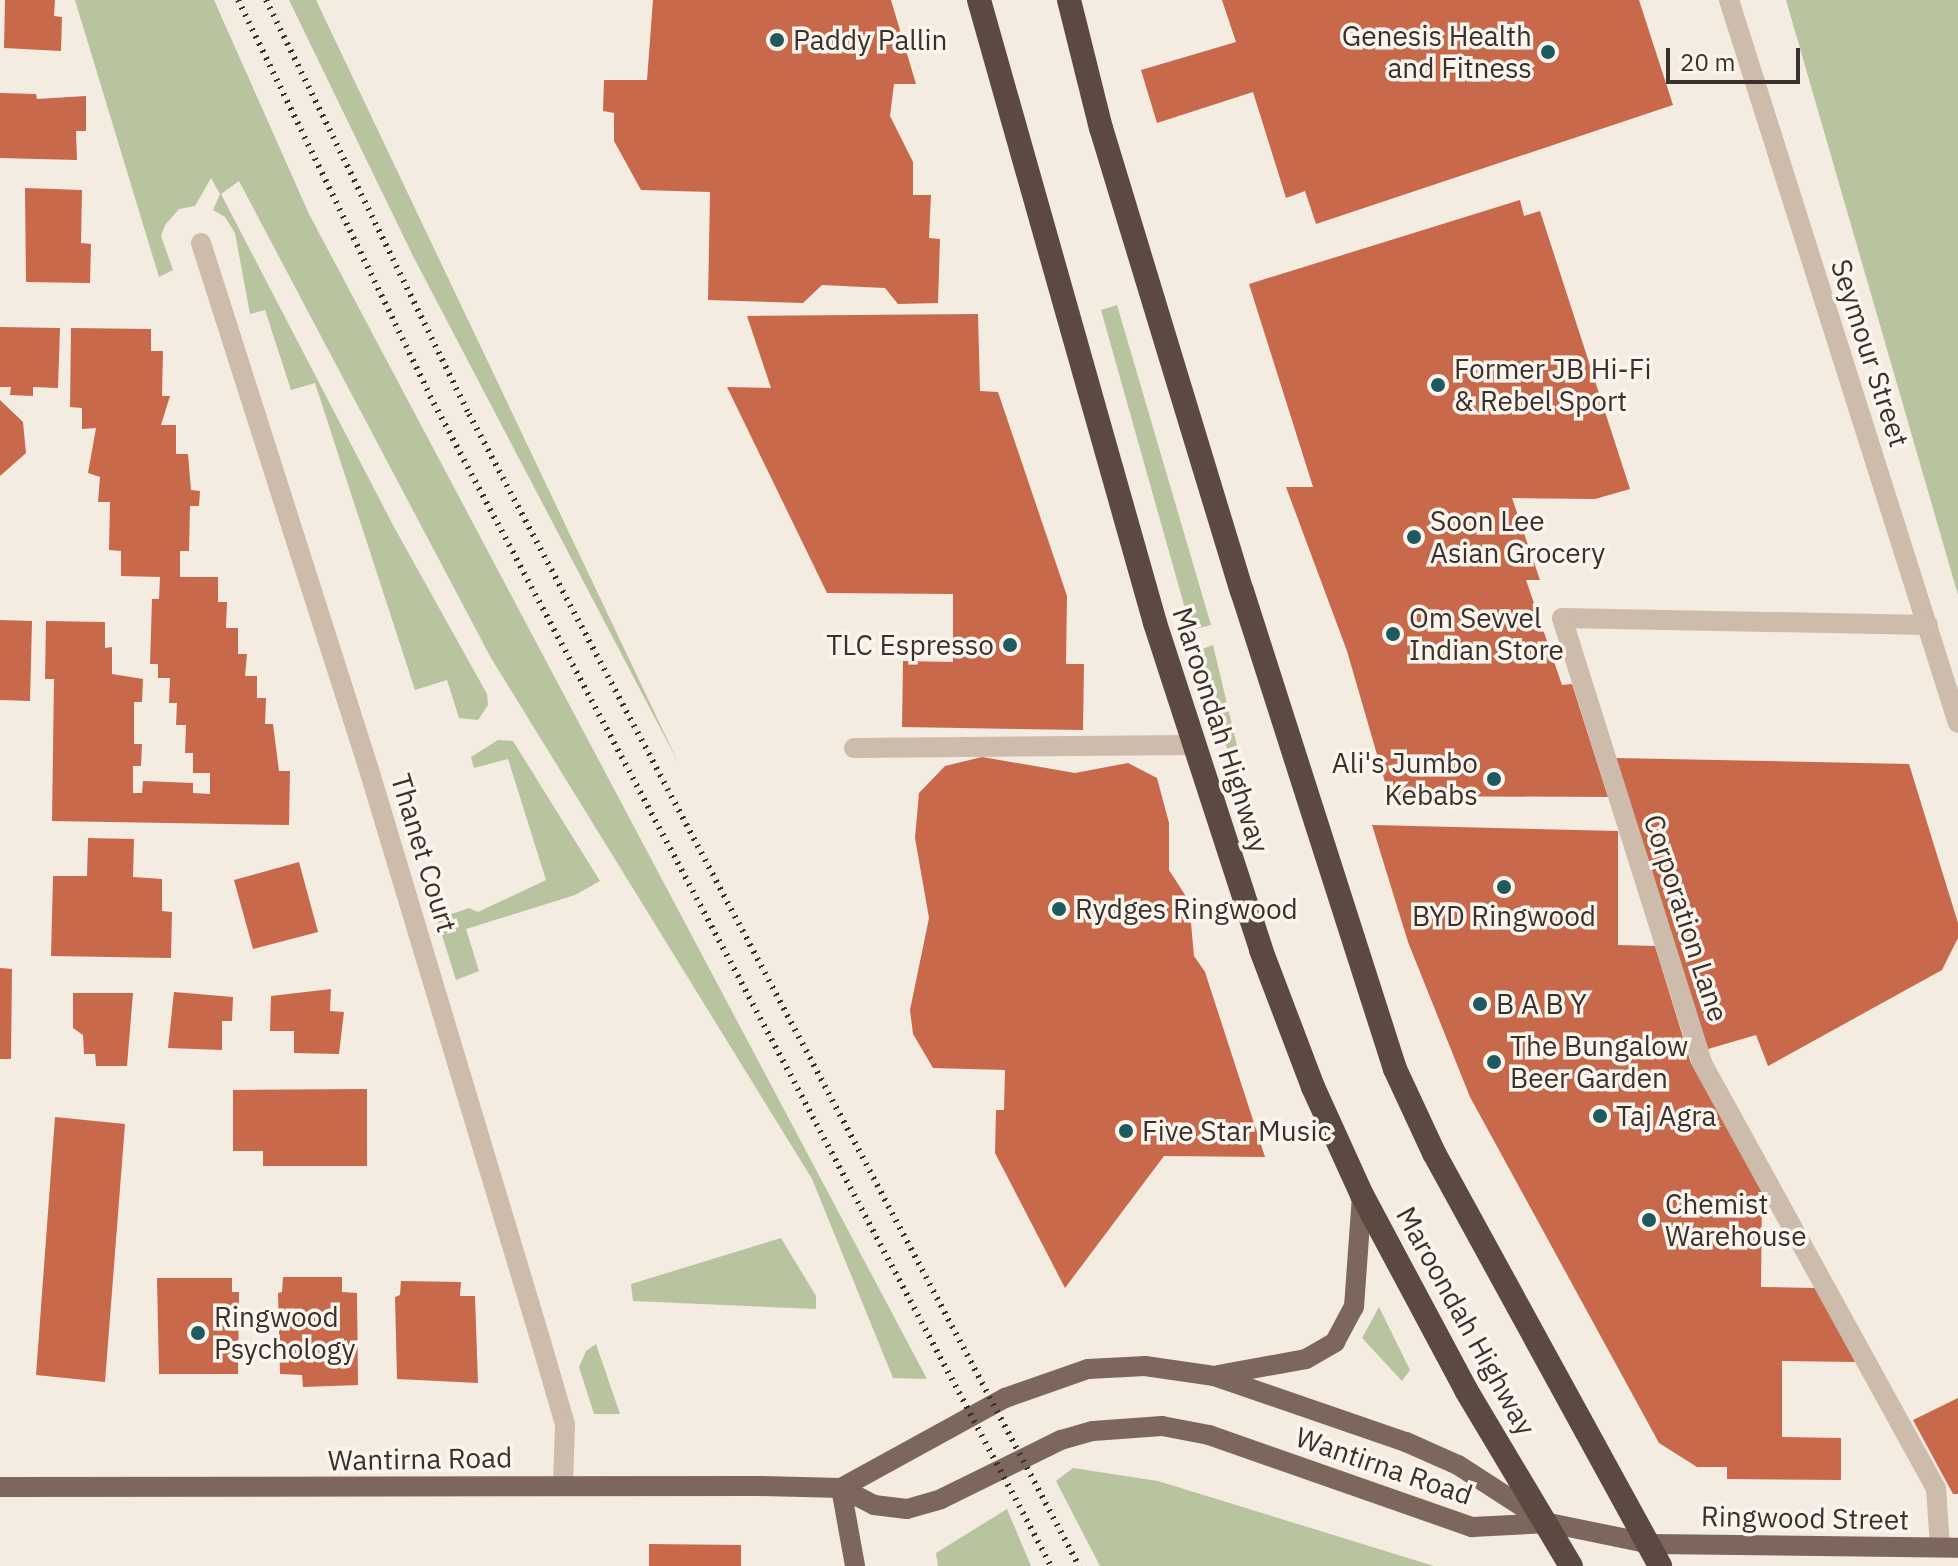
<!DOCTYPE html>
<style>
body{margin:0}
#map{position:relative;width:1958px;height:1566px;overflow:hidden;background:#f4ebe1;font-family:"IBM Plex Sans",sans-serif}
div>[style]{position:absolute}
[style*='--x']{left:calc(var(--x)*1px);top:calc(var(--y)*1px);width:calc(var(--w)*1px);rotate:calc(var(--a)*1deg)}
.green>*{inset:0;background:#b8c4a0}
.building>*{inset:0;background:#c8694b}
.minor>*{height:20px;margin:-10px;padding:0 10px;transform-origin:10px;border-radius:10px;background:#cdbbac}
.major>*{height:20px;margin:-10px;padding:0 10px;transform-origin:10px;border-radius:10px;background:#7d675c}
.highway>*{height:24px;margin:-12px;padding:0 12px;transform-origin:12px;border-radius:12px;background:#5c4a42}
.rail>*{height:6px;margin-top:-3px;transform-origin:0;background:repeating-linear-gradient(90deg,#3b302b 0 2px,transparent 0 8px)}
.dots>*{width:22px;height:22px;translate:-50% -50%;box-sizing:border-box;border:4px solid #fbf5ee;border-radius:50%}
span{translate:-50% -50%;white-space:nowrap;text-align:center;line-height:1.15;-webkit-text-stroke:7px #fbf5ee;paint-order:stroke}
.poi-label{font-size:28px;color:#3b302b}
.right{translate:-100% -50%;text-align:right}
.left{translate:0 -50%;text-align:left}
.street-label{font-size:28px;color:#3b302b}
.scale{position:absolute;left:1666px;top:48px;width:134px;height:36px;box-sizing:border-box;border:4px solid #3b302b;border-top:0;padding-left:10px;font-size:24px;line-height:28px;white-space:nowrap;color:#3b302b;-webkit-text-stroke:6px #fbf5ee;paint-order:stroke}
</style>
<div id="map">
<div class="green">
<div style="clip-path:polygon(75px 0,214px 0,309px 214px,927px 1379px,893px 1378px,812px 1179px,491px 658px,239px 181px,221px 194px,394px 527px,487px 694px,488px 705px,478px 720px,459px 718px,447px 680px,415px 690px,315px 383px,291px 390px,265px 310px,250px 314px,235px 233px,225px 217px,213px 210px,220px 194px,211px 178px,195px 206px,179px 209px,165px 225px,161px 236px,173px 270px,159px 277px)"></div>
<div style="clip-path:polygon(289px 0,316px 0,678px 762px,413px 256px)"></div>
<div style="clip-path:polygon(1786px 0,1958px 0,1958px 595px)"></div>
<div style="clip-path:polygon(1117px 305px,1211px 625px,1191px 630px,1101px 310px)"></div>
<div style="clip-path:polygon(1213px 645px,1238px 750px,1229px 755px,1197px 651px)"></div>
<div style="clip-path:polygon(498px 740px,513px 741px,600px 881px,575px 895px,466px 929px,479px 971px,456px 980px,437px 919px,469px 908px,478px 912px,546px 880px,508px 759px,474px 768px,471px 757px)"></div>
<div style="clip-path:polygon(781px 1238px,816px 1296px,816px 1309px,633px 1301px,631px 1284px)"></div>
<div style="clip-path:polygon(1379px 1307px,1410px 1370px,1402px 1381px,1362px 1338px)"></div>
<div style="clip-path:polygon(596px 1344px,620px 1414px,594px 1414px,579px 1367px,586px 1351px)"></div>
<div style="clip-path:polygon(1073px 1468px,1158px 1481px,1434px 1566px,1100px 1566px,1056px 1481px)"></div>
<div style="clip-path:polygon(1007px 1509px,1031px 1566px,938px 1566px,936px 1553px)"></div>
</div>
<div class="building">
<div style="clip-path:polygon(5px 0,55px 0,54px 16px,62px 17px,61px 51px,4px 48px)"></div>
<div style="clip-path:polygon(653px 0,891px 0,916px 84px,894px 84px,890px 116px,913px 162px,913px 195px,931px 195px,929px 238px,940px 239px,938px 303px,898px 304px,885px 288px,822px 285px,803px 303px,708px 300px,710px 192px,641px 190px,614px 141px,614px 113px,603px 111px,604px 80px,647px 80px)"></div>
<div style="clip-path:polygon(1222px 0,1639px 0,1673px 105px,1316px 224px,1305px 191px,1286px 198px,1253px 92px,1157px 123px,1141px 70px,1236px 42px)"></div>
<div style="clip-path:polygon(0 93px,36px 94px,37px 99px,86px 96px,86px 131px,76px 131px,77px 160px,0 158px)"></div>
<div style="clip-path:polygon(25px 188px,82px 190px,81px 243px,91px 244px,90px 283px,26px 282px)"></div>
<div style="clip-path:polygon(1520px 200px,1524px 216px,1540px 211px,1630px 489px,1595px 499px,1512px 498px,1540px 580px,1526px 580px,1562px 685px,1572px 684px,1608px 797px,1389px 796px,1347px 651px,1286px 487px,1313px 487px,1249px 284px)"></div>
<div style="clip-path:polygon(978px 314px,980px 391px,998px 392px,1067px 596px,1066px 664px,1084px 664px,1083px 730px,902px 727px,903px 661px,953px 662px,953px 594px,827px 593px,727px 387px,771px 388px,747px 316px)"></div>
<div style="clip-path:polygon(0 327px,60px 328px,58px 388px,33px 387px,33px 396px,10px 395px,11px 387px,0 387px)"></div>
<div style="clip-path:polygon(71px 328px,151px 329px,151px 351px,163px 351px,162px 396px,170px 396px,161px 425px,176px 425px,176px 454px,188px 454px,191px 490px,200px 491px,199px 506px,190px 506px,189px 551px,180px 551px,180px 577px,218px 577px,218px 602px,227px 602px,226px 628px,238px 628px,238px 654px,247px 654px,245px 676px,257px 676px,257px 698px,266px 698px,265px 724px,273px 724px,279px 771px,290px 771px,289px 825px,52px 821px,54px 679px,45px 679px,46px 621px,105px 622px,105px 648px,112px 647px,112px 674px,143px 679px,142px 702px,134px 702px,134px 744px,142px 744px,141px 766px,133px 766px,133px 793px,142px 793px,143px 781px,193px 783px,193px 793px,210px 794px,210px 773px,193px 773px,193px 753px,185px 753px,186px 725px,176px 725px,177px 703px,169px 703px,170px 678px,158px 678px,158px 664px,150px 664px,152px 599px,159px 599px,160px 577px,121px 576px,121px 551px,109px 550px,110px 502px,98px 502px,100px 477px,88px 473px,96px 428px,82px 429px,82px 408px,70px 407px)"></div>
<div style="clip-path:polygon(0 400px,23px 422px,26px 453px,0 476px)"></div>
<div style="clip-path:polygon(0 620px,32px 621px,30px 701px,0 700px)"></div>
<div style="clip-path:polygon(982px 757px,1075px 773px,1128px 763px,1157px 778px,1169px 823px,1169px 870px,1189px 901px,1194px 956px,1205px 972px,1265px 1157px,1164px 1156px,1065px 1288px,995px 1153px,996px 1110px,1004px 1110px,1005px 1070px,933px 1068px,913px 1034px,910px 1010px,929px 918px,915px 838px,919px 793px,945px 766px)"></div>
<div style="clip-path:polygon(1616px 758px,1909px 764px,1958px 923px,1958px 938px,1942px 970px,1768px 1066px,1756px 1035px,1708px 1049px)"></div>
<div style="clip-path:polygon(1372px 825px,1618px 831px,1618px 945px,1655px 946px,1691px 1063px,1762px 1191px,1761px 1287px,1815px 1288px,1857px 1362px,1782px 1361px,1782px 1437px,1841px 1438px,1841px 1480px,1727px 1479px,1727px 1467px,1697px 1467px,1659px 1443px,1470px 1097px,1408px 942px)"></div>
<div style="clip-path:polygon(88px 838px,134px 839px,133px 877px,162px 879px,162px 911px,172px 912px,171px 958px,51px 956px,53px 876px,87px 876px)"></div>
<div style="clip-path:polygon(299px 862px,318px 932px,253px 949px,234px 880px)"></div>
<div style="clip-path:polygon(0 968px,12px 969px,11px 1059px,0 1059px)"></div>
<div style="clip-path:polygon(331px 989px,330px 1011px,344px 1012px,339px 1054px,294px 1053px,294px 1031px,270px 1031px,271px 996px)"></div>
<div style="clip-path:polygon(174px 992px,233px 997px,232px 1021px,222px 1021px,222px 1050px,168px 1048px)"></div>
<div style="clip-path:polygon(73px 993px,133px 993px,127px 1066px,96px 1066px,95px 1054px,84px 1054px,83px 1035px,73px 1028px)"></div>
<div style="clip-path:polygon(367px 1089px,367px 1166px,263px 1166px,263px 1151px,233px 1151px,233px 1090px)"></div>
<div style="clip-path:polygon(55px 1117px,125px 1124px,105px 1382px,36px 1375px)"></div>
<div style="clip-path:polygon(283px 1277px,342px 1277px,342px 1292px,357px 1293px,358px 1385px,303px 1387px,302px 1375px,280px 1374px,278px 1293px,282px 1292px)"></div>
<div style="clip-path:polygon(157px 1278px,232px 1278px,232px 1292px,239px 1292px,238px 1374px,159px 1374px)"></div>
<div style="clip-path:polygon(401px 1281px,461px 1282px,460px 1296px,475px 1296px,478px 1383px,397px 1379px,395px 1297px,400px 1295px)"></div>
<div style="clip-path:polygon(1958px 1398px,1958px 1494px,1953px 1494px,1913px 1420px)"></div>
<div style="clip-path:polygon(649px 1544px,741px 1545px,741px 1566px,649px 1566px)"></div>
</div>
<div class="minor">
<div style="--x:1729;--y:0;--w:758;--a:72.43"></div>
<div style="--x:201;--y:243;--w:556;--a:72.31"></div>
<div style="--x:370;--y:773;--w:594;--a:73.27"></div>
<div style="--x:541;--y:1342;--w:85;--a:73.7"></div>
<div style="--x:565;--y:1424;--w:61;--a:91.9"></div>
<div style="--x:1928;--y:625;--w:366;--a:-178.9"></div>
<div style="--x:1562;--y:618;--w:467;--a:72.5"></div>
<div style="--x:1702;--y:1063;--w:485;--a:61.2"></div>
<div style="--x:1936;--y:1488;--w:59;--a:86.1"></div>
<div style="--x:854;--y:748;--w:340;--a:-0.5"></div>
</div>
<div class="major">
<div style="--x:1218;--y:1375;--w:89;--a:-10.3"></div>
<div style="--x:1306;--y:1359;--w:34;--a:-30"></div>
<div style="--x:1335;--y:1342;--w:40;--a:-62"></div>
<div style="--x:1354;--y:1307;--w:112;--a:-85.9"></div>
<div style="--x:0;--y:1487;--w:759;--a:-0.08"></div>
<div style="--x:759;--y:1486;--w:82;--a:1.4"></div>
<div style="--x:841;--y:1488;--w:37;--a:27"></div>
<div style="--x:874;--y:1505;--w:33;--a:7"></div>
<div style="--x:907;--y:1509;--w:35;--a:-16"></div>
<div style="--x:941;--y:1499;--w:134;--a:-26.2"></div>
<div style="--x:1061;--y:1440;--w:33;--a:-16"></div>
<div style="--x:1093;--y:1431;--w:69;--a:-4.1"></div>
<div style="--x:1162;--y:1426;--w:48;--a:10.8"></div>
<div style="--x:1209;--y:1435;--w:279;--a:19.3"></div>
<div style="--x:1472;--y:1527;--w:77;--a:-3"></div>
<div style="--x:1549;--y:1523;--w:104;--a:11.6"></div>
<div style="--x:1651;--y:1544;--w:307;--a:0.7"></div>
<div style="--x:841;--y:1488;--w:187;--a:-28.8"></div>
<div style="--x:1005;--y:1398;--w:88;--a:-19.3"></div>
<div style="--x:1088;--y:1369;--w:57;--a:-3"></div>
<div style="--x:1145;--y:1366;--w:70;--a:8.2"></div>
<div style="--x:1214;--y:1376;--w:203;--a:19"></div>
<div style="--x:1406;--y:1442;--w:57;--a:23.9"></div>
<div style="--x:1458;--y:1465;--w:98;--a:32.9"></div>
<div style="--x:841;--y:1488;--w:79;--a:79.8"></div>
</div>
<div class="highway">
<div style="--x:979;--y:0;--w:647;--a:74.22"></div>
<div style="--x:1155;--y:623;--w:344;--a:72"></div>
<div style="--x:1261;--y:950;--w:147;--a:69.2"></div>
<div style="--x:1313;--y:1087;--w:119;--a:65.6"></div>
<div style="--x:1362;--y:1195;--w:221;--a:61.9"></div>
<div style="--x:1466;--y:1390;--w:205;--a:59.2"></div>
<div style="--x:1069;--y:0;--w:132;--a:76"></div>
<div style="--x:1101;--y:128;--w:484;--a:73.1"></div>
<div style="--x:1242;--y:591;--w:502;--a:72.25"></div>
<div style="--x:1395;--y:1069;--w:93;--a:65.1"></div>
<div style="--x:1434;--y:1153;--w:471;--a:61.3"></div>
</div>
<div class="rail">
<div style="--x:238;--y:0;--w:440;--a:64.1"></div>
<div style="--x:430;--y:396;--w:1325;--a:62.04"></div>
<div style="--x:266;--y:0;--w:461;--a:63.9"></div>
<div style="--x:469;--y:414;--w:1304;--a:62.1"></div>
</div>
<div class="dots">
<div style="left:777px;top:40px;background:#1f5a5e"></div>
<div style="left:1548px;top:52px;background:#1f5a5e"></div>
<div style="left:1438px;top:385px;background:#1f5a5e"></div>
<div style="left:1414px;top:537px;background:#1f5a5e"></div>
<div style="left:1393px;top:634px;background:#1f5a5e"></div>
<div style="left:1010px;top:645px;background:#1f5a5e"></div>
<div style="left:1494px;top:779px;background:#1f5a5e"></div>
<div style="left:1504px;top:887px;background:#1f5a5e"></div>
<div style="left:1059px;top:909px;background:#1f5a5e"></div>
<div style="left:1480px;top:1004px;background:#1f5a5e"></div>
<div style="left:1494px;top:1062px;background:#1f5a5e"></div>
<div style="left:1600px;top:1116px;background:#1f5a5e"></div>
<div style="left:1126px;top:1131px;background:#1f5a5e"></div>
<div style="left:1649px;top:1220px;background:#1f5a5e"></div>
<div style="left:198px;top:1333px;background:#1f5a5e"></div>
</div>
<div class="poi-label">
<span class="right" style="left:1532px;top:52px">Genesis Health<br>and Fitness</span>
<span class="left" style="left:793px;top:40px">Paddy Pallin</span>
<span class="left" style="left:1454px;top:385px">Former JB Hi-Fi<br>&amp; Rebel Sport</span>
<span class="left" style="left:1430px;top:537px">Soon Lee<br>Asian Grocery</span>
<span class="left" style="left:1409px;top:634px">Om Sevvel<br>Indian Store</span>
<span class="right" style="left:994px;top:645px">TLC Espresso</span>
<span class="right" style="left:1478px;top:779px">Ali's Jumbo<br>Kebabs</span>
<span class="left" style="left:1075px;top:909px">Rydges Ringwood</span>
<span style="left:1504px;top:916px">BYD Ringwood</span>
<span class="left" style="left:1496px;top:1004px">B A B Y</span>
<span class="left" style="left:1510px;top:1062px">The Bungalow<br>Beer Garden</span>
<span class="left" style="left:1616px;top:1116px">Taj Agra</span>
<span class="left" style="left:1142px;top:1131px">Five Star Music</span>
<span class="left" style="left:1665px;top:1220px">Chemist<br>Warehouse</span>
<span class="left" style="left:214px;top:1333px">Ringwood<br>Psychology</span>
</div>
<div class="street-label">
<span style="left:1870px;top:353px;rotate:72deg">Seymour Street</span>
<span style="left:1221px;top:730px;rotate:72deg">Maroondah Highway</span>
<span style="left:424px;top:853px;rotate:73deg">Thanet Court</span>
<span style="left:1686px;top:918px;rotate:72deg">Corporation Lane</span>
<span style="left:1466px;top:1321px;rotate:61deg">Maroondah Highway</span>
<span style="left:420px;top:1459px;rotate:-1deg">Wantirna Road</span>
<span style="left:1384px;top:1466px;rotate:19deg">Wantirna Road</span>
<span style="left:1805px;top:1518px;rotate:1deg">Ringwood Street</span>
</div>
<div class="scale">20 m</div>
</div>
